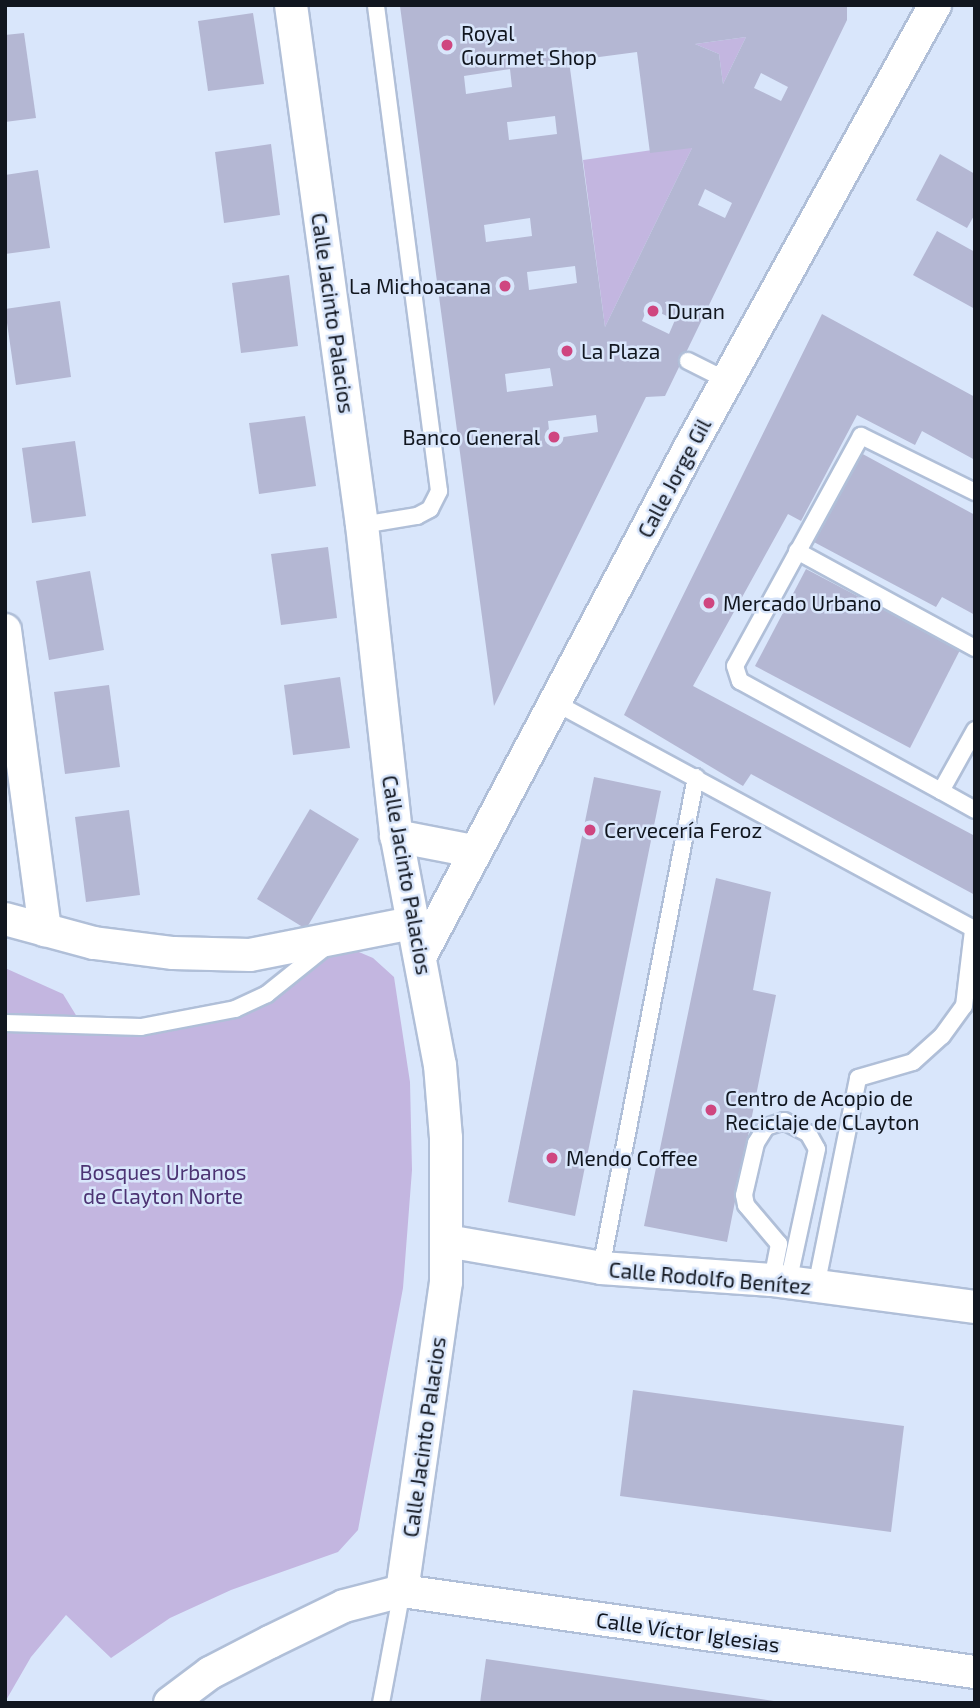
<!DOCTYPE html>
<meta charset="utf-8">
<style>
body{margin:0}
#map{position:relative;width:980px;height:1708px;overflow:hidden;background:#d9e6fb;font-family:"Exo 2",sans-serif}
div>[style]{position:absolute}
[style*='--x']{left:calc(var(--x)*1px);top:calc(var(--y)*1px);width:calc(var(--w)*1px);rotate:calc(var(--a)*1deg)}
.green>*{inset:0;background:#c3b6e0}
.building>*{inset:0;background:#b4b7d3}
.roads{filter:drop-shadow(2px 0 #b0bfd8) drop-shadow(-2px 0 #b0bfd8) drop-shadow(0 2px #b0bfd8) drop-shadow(0 -2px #b0bfd8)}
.service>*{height:16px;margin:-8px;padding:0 8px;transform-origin:8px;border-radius:8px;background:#fff}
.minor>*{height:32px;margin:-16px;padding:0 16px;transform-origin:16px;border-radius:16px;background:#fff}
.dots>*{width:19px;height:19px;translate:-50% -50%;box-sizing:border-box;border:4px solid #d9e6fb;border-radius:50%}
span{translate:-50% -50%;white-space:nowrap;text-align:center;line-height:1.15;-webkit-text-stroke:5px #d9e6fb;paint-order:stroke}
.poi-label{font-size:21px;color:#11161f}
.left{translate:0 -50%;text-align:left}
.right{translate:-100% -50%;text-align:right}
.street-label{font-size:21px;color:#11161f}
.park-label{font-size:21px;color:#4c3373}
.frame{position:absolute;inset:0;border:7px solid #11161f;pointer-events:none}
</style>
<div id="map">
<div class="green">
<div style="clip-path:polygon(746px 37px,723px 84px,719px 54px,695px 44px)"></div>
<div style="clip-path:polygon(694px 144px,605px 327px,583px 160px)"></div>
<div style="clip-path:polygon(333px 941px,373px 958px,394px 977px,410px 1082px,412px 1170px,403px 1288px,358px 1530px,338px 1552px,231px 1590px,170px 1618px,111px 1658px,66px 1615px,31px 1657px,5px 1702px,5px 968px,63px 994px,82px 1025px,141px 1027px,235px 1009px)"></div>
</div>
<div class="building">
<div style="clip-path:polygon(evenodd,847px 5px,847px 20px,665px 396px,646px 397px,494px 706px,400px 6px,847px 5px,746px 37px,723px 84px,719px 54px,695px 44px,746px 37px,847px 5px,637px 52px,650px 153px,692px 148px,605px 327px,569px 61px,637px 52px,847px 5px,510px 69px,512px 87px,466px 94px,464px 76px,510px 69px,847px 5px,761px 73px,788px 87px,781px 101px,754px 88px,761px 73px,847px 5px,555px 116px,557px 134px,509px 140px,507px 122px,555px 116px,847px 5px,705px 189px,732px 203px,725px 218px,698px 205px,705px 189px,847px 5px,530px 218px,532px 236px,486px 242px,484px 225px,530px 218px,847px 5px,575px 266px,577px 283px,529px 290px,527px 272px,575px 266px,847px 5px,648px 307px,675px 320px,669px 334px,642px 321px,648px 307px,847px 5px,550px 368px,553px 386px,507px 392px,505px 374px,550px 368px,847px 5px,596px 415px,598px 432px,550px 439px,548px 421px,596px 415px)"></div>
<div style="clip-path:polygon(253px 13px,264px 84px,208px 91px,198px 21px)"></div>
<div style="clip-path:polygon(24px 33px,36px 118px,5px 122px,5px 35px)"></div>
<div style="clip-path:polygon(271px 144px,280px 215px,224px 223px,215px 152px)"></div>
<div style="clip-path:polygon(940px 154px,975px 174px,975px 214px,967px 228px,916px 200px)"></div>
<div style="clip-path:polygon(38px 170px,50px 248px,5px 254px,5px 175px)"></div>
<div style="clip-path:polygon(937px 231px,975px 252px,975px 309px,913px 275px)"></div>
<div style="clip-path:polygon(289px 275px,298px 346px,241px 353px,232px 283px)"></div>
<div style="clip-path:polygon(60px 301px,71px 377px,16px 385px,5px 309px)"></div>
<div style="clip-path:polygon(822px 314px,975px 397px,975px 460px,922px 431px,915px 445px,857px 415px,801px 521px,788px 514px,693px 686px,975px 836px,975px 895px,751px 774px,743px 786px,624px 715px)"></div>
<div style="clip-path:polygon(305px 416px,316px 486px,259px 494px,249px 423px)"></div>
<div style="clip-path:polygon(75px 441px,86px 516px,32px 523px,22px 448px)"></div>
<div style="clip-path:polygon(859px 452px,975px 515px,975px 615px,942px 597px,936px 607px,812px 541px)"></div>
<div style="clip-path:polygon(328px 547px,337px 618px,281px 625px,271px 554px)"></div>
<div style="clip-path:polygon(806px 569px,960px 650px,910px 748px,755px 666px)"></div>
<div style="clip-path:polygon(90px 571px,104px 650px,49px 660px,36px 581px)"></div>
<div style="clip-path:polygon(340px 677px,350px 748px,293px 755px,284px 685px)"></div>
<div style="clip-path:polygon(109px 685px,120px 767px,65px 774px,54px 692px)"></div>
<div style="clip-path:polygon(594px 777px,661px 791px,575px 1216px,508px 1202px)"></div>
<div style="clip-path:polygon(310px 809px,359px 839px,306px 929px,257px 899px)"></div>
<div style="clip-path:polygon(129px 810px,140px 895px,86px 902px,75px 817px)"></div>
<div style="clip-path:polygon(716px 878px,771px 892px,753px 990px,776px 995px,727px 1242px,644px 1226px)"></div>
<div style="clip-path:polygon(633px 1390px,904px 1426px,891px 1532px,620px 1496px)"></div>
<div style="clip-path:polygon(486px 1659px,774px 1701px,774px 1703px,480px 1703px)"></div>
</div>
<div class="roads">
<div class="service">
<div style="--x:688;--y:361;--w:42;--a:26.6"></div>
<div style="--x:975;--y:492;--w:127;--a:-153.8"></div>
<div style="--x:861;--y:436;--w:262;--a:118.7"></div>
<div style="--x:735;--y:666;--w:16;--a:72"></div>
<div style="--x:740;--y:681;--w:229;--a:28.7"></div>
<div style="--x:941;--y:791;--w:70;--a:-60.9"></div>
<div style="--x:362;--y:525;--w:56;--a:-9.3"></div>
<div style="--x:417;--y:516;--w:15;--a:-28"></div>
<div style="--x:430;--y:509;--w:20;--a:-63"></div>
<div style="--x:439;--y:491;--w:490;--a:-97.4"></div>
<div style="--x:797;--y:551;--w:203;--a:28.6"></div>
<div style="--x:554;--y:702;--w:479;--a:28.4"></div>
<div style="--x:941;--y:791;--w:39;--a:29"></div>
<div style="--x:5;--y:1023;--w:136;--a:1.7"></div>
<div style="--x:141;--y:1027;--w:96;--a:-10.8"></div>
<div style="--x:235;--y:1009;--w:35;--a:-25"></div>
<div style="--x:267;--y:994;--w:77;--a:-38.7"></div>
<div style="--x:601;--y:1268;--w:500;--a:-79.05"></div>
<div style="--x:772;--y:1280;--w:37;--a:-79"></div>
<div style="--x:779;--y:1244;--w:51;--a:-130.2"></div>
<div style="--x:746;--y:1205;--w:10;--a:-101"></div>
<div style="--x:744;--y:1195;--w:53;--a:-77"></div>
<div style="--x:756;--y:1143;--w:19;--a:-58"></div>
<div style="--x:766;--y:1127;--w:19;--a:-18"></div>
<div style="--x:784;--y:1121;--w:27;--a:27"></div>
<div style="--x:808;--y:1133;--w:18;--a:61"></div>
<div style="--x:817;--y:1149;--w:137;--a:102.2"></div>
<div style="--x:816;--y:1287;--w:213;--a:-78.6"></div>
<div style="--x:858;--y:1078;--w:57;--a:-16.2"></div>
<div style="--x:913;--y:1062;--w:39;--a:-42"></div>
<div style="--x:942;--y:1036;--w:37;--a:-54"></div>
<div style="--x:964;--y:1006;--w:77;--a:-83.2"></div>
<div style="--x:381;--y:1703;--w:114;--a:-79.4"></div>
</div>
<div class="minor">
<div style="--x:291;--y:5;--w:525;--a:82.23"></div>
<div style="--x:362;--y:525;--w:310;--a:83.7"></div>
<div style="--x:396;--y:833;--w:236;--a:79.3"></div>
<div style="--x:440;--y:1065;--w:73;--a:85.3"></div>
<div style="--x:446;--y:1138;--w:144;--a:90"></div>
<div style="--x:446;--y:1282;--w:312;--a:98.1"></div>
<div style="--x:5;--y:630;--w:303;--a:82.4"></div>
<div style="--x:396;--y:836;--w:78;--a:11"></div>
<div style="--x:5;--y:919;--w:92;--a:15.1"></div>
<div style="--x:94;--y:943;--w:80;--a:7.2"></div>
<div style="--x:173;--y:953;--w:77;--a:1.5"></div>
<div style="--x:250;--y:955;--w:165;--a:-11.2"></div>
<div style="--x:421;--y:955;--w:573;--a:-62.09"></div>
<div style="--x:689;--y:449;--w:508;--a:-61.01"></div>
<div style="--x:447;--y:1241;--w:156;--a:9.9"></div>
<div style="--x:601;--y:1268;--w:171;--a:4"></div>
<div style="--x:772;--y:1280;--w:205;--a:7.6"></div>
<div style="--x:170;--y:1703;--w:50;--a:-36.9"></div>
<div style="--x:210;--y:1673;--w:68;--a:-27.3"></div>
<div style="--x:270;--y:1642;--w:82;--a:-25.9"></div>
<div style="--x:344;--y:1606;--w:60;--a:-14.5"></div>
<div style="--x:402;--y:1591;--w:579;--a:8.05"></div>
</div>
</div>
<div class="dots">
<div style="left:447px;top:45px;background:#cf4680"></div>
<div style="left:505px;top:286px;background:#cf4680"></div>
<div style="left:653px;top:311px;background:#cf4680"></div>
<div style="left:567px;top:351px;background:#cf4680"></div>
<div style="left:554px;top:437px;background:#cf4680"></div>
<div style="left:709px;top:603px;background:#cf4680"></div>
<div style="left:590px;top:830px;background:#cf4680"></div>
<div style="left:711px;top:1110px;background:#cf4680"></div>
<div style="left:552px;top:1158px;background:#cf4680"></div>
</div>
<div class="poi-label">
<span class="left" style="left:461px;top:45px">Royal<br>Gourmet Shop</span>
<span class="right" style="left:491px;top:286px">La Michoacana</span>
<span class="left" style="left:667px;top:311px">Duran</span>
<span class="left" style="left:581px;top:351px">La Plaza</span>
<span class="right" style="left:540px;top:437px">Banco General</span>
<span class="left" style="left:723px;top:603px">Mercado Urbano</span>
<span class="left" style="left:604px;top:830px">Cervecería Feroz</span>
<span class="left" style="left:725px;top:1110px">Centro de Acopio de<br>Reciclaje de CLayton</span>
<span class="left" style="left:566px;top:1158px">Mendo Coffee</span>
</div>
<div class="street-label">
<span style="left:333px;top:313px;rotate:82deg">Calle Jacinto Palacios</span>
<span style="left:674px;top:478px;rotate:-62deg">Calle Jorge Gil</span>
<span style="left:407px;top:875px;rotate:80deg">Calle Jacinto Palacios</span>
<span style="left:710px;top:1278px;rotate:5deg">Calle Rodolfo Benítez</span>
<span style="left:424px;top:1437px;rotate:-82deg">Calle Jacinto Palacios</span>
<span style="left:688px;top:1632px;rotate:8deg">Calle Víctor Iglesias</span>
</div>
<div class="park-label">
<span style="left:163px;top:1184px">Bosques Urbanos<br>de Clayton Norte</span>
</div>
<div class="frame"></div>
</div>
